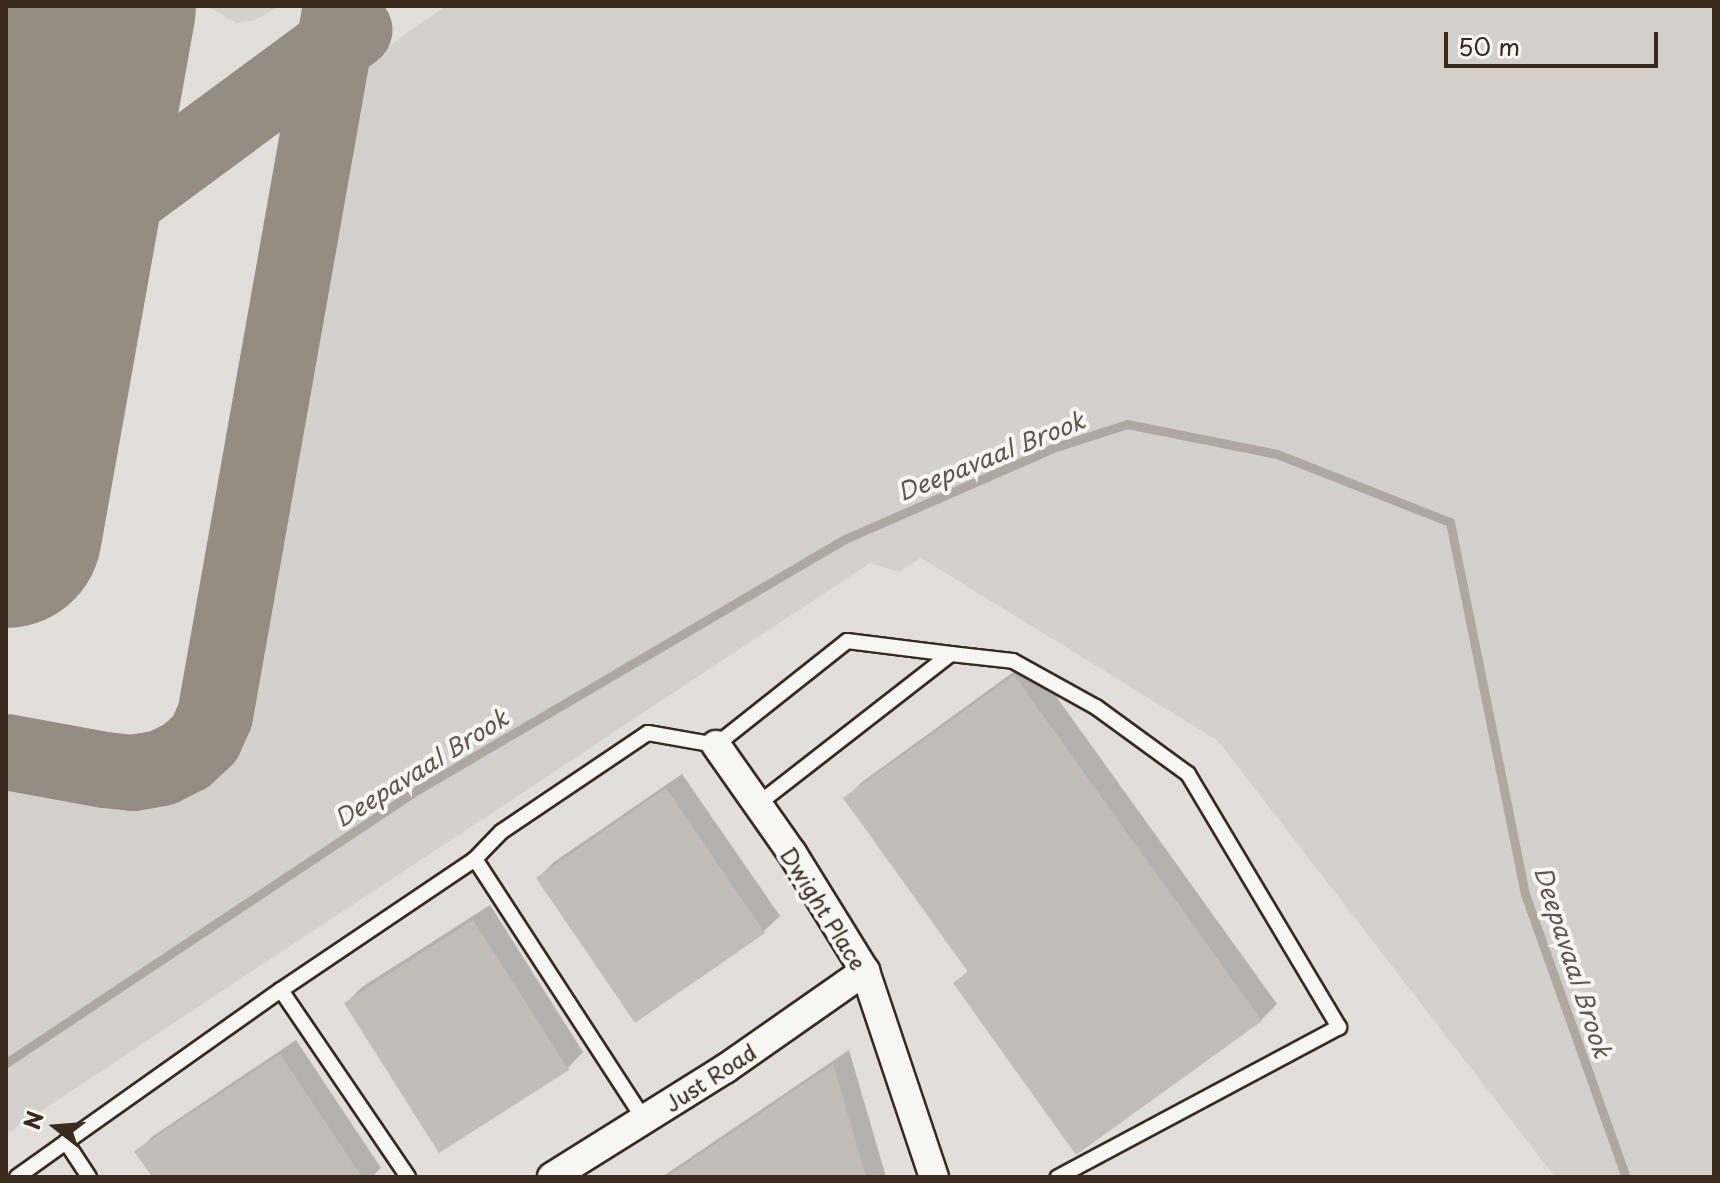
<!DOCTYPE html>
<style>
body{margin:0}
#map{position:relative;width:1720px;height:1183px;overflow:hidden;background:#efeeea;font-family:"Playpen Sans",sans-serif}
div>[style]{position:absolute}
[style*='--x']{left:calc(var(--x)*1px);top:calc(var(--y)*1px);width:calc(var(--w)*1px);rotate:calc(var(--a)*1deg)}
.built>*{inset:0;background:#e2dfdb}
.green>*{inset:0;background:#d4d1cc}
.shadow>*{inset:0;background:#0003}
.stream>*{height:9px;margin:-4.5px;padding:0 4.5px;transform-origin:4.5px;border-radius:4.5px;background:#afa8a1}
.taxiway>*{height:76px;margin:-38px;padding:0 38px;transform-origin:38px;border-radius:38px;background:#958c84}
.runway>*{height:192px;margin:-96px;padding:0 96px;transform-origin:96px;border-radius:96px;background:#958c84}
.building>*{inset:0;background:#c2bdb7}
.roads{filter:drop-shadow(2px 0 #3b2a1e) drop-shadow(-2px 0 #3b2a1e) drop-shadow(0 2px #3b2a1e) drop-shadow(0 -2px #3b2a1e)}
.service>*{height:14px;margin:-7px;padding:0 7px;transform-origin:7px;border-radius:7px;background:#f6f6f2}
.minor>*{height:28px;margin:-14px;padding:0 14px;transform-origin:14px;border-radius:14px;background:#f6f6f2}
span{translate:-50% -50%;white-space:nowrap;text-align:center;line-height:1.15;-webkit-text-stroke:8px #f6f6f2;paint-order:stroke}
.street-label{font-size:22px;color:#3b2a1e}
.water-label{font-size:24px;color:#64564c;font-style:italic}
.frame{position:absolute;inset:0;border:8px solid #3b2a1e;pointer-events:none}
.north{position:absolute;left:16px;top:1087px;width:80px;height:80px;-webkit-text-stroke:6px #f6f6f2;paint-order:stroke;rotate:287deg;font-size:22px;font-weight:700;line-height:32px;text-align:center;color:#3b2a1e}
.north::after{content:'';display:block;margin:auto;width:28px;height:36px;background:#3b2a1e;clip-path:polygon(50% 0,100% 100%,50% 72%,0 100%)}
.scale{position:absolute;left:1444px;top:32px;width:214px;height:36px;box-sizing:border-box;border:4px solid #3b2a1e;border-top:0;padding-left:10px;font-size:24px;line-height:28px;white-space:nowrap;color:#3b2a1e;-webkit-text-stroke:6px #f6f6f2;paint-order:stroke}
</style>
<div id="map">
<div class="built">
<div style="clip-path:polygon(6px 6px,1714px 6px,1714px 1177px,6px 1177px)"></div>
</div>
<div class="green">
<div style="clip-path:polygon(6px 6px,45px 6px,29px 95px,6px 136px)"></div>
<div style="clip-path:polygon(206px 6px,280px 6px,255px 20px,237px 23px)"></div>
<div style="clip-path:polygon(445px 6px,1714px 6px,1714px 1177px,1555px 1177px,1218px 741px,921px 558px,899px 572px,870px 563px,6px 1134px,6px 772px,105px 791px,192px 783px,247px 719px,348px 123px,363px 65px)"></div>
</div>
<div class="shadow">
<div style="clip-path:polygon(1030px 660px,1277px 1004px,1261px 1020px,955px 983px,969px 970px,846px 798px,862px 782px)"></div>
<div style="clip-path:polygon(682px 774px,780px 916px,764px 931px,538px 878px,554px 862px)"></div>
<div style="clip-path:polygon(490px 905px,583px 1052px,568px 1068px,346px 1003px,362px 987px)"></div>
<div style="clip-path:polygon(296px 1040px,381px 1168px,372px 1177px,154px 1177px,137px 1152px,153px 1136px)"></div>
<div style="clip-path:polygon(849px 1050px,886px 1177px,662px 1177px)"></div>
</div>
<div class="stream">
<div style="--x:6;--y:1063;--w:488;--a:-33.6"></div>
<div style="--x:412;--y:793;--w:502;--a:-30.4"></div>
<div style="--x:845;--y:539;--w:230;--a:-23.6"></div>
<div style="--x:1056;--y:447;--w:75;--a:-17.9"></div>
<div style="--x:1127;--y:424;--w:153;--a:11.3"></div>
<div style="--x:1277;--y:454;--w:186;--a:21.5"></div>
<div style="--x:1450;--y:522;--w:379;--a:78.6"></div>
<div style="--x:1525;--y:894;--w:300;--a:70.4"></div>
</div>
<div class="taxiway">
<div style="--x:6;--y:287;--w:433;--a:-36.4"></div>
<div style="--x:6;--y:752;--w:101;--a:10.3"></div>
<div style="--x:105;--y:770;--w:28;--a:6"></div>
<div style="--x:133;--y:773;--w:29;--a:-10"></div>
<div style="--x:162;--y:768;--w:27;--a:-27"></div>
<div style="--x:186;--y:756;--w:26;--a:-43"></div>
<div style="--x:205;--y:738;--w:24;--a:-66"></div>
<div style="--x:215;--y:716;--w:721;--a:-79.94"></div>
</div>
<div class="runway">
<div style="--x:6;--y:532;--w:534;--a:-79.87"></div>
</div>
<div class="building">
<div style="clip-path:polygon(1014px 675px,1262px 1021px,1076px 1155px,953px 983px,968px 972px,843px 798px)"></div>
<div style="clip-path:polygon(666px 788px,765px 933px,635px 1023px,536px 878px)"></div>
<div style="clip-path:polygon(473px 920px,569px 1070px,439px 1153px,344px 1003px)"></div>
<div style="clip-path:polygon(280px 1054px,362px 1177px,152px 1177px,134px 1151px)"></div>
<div style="clip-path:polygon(833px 1064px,866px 1177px,666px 1177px)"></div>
</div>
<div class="roads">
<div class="service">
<div style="--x:758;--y:804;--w:244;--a:-37.9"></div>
<div style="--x:951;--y:654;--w:62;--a:6.4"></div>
<div style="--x:1013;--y:661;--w:95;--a:29"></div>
<div style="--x:1096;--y:707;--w:114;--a:36.1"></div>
<div style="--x:1188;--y:774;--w:295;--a:59.2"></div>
<div style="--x:1339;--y:1027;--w:319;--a:151.9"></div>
<div style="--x:475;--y:859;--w:37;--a:-46"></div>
<div style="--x:501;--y:832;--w:177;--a:-34"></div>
<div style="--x:648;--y:733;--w:69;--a:10"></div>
<div style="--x:716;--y:745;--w:167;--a:-38.4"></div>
<div style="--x:847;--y:641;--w:105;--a:7.1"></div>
<div style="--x:17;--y:1177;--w:60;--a:-35.5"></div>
<div style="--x:89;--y:1177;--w:42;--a:-123.3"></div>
<div style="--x:66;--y:1142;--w:263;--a:-35.3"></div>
<div style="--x:408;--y:1177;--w:226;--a:-124.2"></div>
<div style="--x:281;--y:990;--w:234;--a:-34"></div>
<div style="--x:475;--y:859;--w:310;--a:57"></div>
</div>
<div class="minor">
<div style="--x:716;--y:745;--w:132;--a:54.9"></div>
<div style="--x:792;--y:853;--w:139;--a:58.3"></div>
<div style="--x:865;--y:971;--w:217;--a:71.5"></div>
<div style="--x:552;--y:1177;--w:204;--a:-32"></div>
<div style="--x:725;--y:1069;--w:171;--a:-35"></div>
</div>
</div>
<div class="street-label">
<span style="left:824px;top:908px;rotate:58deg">Dwight Place</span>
<span style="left:710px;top:1077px;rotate:-33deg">Just Road</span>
</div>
<div class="water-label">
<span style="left:991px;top:456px;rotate:-22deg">Deepavaal Brook</span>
<span style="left:421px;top:768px;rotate:-32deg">Deepavaal Brook</span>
<span style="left:1573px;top:962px;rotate:72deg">Deepavaal Brook</span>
</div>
<div class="frame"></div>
<div class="north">N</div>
<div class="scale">50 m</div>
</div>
